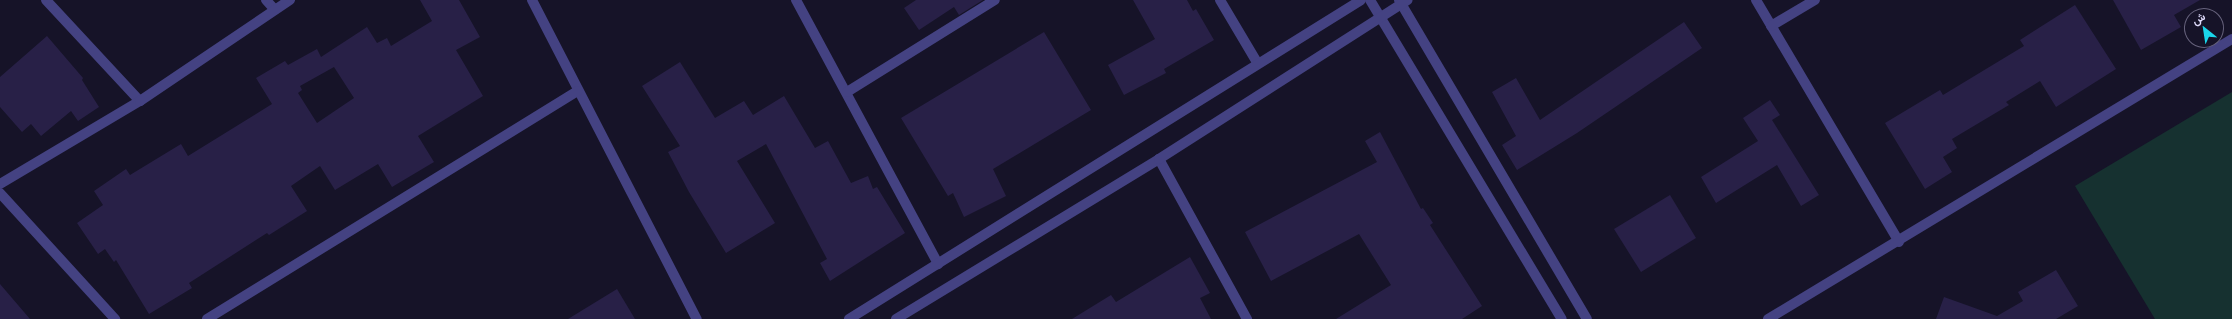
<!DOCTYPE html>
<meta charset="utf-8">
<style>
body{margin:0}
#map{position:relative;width:2232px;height:319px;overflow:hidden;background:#161328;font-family:"Open Sans",Vazirmatn,sans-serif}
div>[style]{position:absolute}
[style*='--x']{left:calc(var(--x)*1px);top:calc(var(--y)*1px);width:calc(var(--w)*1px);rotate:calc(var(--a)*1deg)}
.green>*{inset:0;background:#163130}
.building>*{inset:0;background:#282047}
.minor>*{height:10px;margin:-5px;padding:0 5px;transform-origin:5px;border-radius:5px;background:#444282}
span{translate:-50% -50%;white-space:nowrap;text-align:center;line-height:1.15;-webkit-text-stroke:3.5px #161328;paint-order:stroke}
.north{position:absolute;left:2184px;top:8px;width:40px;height:40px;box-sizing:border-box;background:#161328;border:1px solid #67637d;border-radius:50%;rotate:330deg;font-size:11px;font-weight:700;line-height:16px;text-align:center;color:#e0dcfc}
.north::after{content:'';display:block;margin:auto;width:14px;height:18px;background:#1ad6eb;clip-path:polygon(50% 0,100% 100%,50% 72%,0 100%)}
</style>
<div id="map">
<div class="green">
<div style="clip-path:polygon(2232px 92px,2232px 319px,2155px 319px,2075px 186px)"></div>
</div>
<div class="building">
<div style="clip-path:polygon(evenodd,420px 0,459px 0,480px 37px,456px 50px,483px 96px,418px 136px,434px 162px,392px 187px,378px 164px,335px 190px,320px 166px,291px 186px,307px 211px,269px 235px,267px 233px,189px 283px,192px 288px,149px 314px,116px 260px,114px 262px,105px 249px,98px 254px,77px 223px,103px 205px,94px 191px,126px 169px,130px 175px,181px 144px,188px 156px,272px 104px,256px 78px,285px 61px,288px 65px,317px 49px,321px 57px,367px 27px,377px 43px,387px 38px,391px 46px,432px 21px,420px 0,334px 67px,354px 98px,317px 123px,298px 93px,302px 90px,300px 86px,334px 67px)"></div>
<div style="clip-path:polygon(916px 0,983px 0,959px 15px,954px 7px,919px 30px,904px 8px)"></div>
<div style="clip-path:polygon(1133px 0,1187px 0,1193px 11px,1196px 9px,1214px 40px,1164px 69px,1166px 73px,1124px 95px,1108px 65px,1155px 39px)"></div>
<div style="clip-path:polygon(2113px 0,2200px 0,2174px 15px,2181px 27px,2141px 50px)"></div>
<div style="clip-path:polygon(2075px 5px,2116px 69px,2056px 107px,2040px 81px,2006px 102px,2009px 105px,1952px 139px,1957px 148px,1943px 157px,1952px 172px,1925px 189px,1885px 123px,1940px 90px,1943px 95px,2024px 46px,2020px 40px)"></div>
<div style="clip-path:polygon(1684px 22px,1702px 48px,1577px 133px,1517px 170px,1502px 145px,1516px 136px,1492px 92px,1516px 78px,1540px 120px)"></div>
<div style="clip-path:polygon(1044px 32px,1091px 110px,993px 169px,1006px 196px,964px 217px,953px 193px,948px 196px,901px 118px)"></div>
<div style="clip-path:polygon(47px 36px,83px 78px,82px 80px,99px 107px,78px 121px,71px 111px,41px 136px,31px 124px,22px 132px,0 107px,0 77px)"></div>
<div style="clip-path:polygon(680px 62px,715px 118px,744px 101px,753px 115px,784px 96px,815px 148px,828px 141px,851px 183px,868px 176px,873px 189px,877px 187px,905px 233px,830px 281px,820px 263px,827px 259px,766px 144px,737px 161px,775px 223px,726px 253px,689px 192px,668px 152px,680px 146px,642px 86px)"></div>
<div style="clip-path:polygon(1770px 100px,1780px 115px,1772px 120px,1819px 195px,1801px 206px,1777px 165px,1716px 203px,1701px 177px,1758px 141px,1743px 118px)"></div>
<div style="clip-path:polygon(1380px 132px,1421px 209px,1423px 208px,1433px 223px,1430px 225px,1482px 306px,1462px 319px,1336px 319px,1391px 285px,1359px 234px,1271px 281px,1245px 232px,1377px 162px,1365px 141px)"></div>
<div style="clip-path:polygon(1670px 195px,1696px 238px,1641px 272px,1614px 229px)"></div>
<div style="clip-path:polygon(1190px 257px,1210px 293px,1200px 298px,1211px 319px,1072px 319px,1111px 295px,1116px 302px)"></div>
<div style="clip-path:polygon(2056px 270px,2078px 306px,2056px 319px,1936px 319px,1944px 297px,1997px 316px,2023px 301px,2018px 292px)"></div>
<div style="clip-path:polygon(0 284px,30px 319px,0 319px)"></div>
<div style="clip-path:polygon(617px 289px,635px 319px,568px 319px)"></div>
</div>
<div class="minor">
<div style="--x:46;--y:0;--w:138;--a:47.1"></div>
<div style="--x:266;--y:0;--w:13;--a:48"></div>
<div style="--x:532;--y:0;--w:359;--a:62.7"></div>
<div style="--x:796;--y:0;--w:300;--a:61.7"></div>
<div style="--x:1220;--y:0;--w:74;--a:59.3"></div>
<div style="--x:1370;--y:0;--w:372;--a:59"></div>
<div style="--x:1399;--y:0;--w:370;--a:59.5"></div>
<div style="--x:1756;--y:0;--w:281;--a:59.4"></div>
<div style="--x:1771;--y:26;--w:51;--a:-30.6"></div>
<div style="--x:847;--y:92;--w:174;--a:-31.9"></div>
<div style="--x:1159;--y:159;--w:183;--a:61.2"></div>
<div style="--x:0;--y:184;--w:163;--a:-30.7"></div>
<div style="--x:140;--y:101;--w:181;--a:-34"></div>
<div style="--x:0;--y:193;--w:171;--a:47.6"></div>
<div style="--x:207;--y:319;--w:435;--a:-31.6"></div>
<div style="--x:849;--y:319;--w:603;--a:-31.92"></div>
<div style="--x:896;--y:319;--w:308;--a:-31.3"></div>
<div style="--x:1159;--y:159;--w:295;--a:-32.6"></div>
<div style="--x:1768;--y:319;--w:542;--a:-31.11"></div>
</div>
<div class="north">ش</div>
</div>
